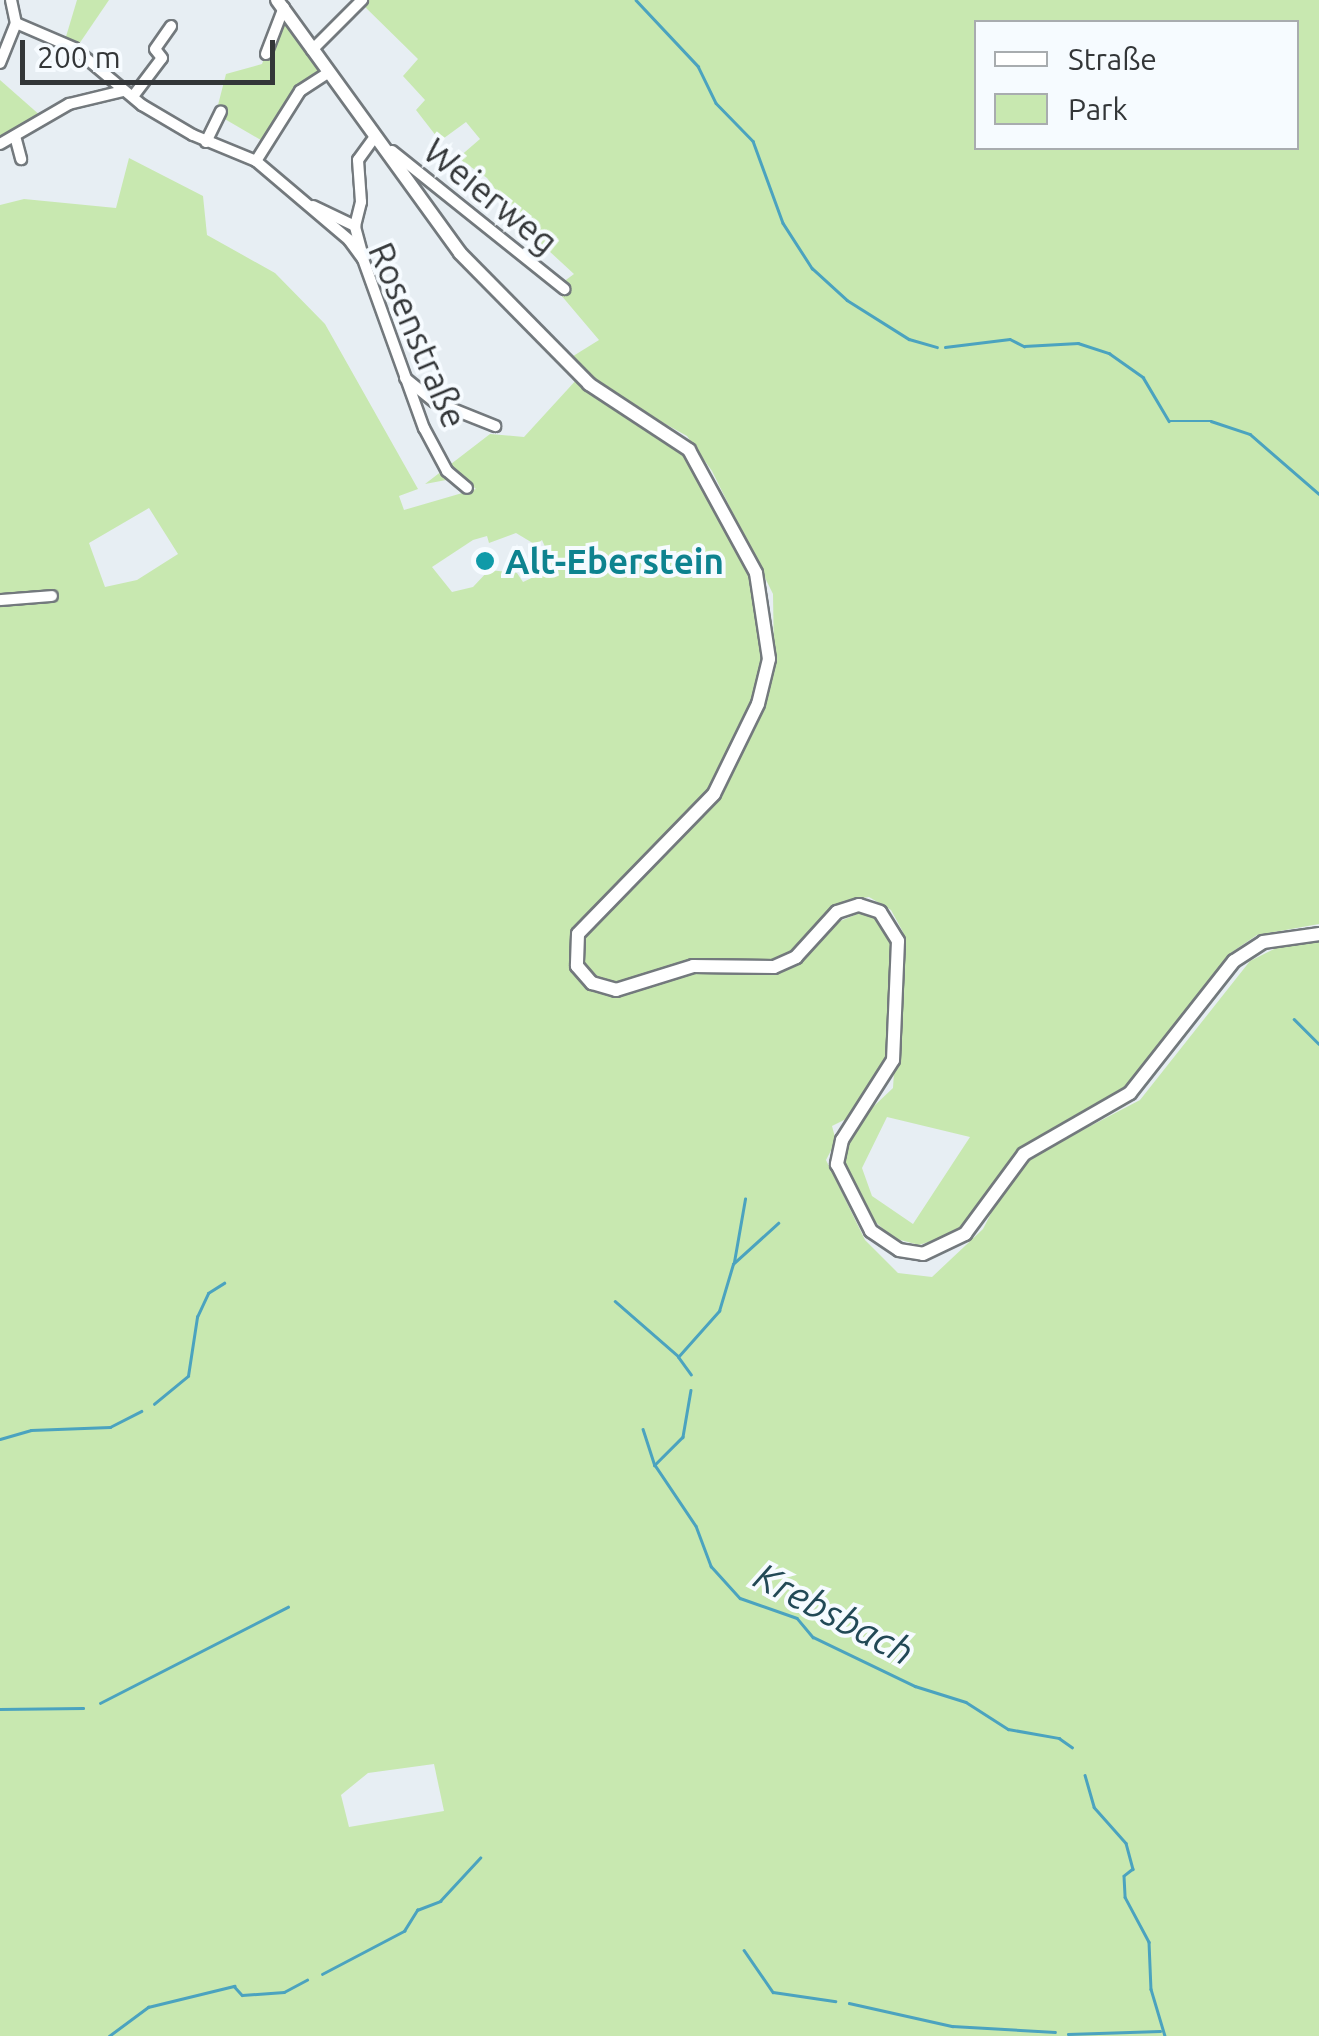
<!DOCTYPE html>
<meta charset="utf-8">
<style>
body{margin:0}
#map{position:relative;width:1319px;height:2036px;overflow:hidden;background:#e7eef3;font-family:Ubuntu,sans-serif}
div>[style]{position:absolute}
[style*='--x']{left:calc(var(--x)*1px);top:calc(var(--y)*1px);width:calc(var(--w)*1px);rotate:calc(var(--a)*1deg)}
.green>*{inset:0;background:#c8e8b0}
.stream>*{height:2.5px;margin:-1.25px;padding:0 1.25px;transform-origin:1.25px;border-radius:1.25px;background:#4ba3bf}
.roads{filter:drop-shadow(2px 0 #73797d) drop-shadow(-2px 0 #73797d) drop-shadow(0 2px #73797d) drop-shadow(0 -2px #73797d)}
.minor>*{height:10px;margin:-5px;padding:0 5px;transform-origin:5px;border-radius:5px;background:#fff}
.tertiary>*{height:12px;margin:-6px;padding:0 6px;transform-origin:6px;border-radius:6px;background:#fff}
.dots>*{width:28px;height:28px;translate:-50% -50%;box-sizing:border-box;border:5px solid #f6fbff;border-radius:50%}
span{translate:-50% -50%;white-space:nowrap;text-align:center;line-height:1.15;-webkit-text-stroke:8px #f6fbff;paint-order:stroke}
.street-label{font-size:35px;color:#333638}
.culture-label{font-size:35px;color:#0d838f;font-weight:700}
.left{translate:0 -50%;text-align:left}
.water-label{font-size:38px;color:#224956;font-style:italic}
.legend{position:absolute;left:974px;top:20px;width:325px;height:130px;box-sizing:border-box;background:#f6fbff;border:2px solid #a8acaf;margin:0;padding:12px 18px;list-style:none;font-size:30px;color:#333638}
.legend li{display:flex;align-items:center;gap:20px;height:50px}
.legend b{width:50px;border:2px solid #a8acaf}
.scale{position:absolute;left:20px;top:40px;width:255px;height:45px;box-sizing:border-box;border:5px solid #333638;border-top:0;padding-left:12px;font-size:30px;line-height:35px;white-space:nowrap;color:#333638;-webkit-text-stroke:8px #f6fbff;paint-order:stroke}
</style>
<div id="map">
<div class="green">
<div style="clip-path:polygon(77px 0,109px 0,77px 47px,65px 40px)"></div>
<div style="clip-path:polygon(evenodd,365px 0,1319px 0,1319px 924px,1257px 935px,1232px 952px,1136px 1077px,1103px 1104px,1033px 1140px,1009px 1161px,958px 1232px,919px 1245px,893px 1238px,871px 1218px,841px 1157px,857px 1122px,893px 1088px,903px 932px,891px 910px,869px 897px,843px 901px,825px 915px,833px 924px,862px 912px,877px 917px,893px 940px,888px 1063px,848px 1118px,832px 1126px,836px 1141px,826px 1160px,865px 1240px,898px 1273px,932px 1277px,983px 1229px,1009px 1178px,1035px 1155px,1140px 1100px,1250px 961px,1282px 945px,1319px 941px,1319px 2036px,0 2036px,0 205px,24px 199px,116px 208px,129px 158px,203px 196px,207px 235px,275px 273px,325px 324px,418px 489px,399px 496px,404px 510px,476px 489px,462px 477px,425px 484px,490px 434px,524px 437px,578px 378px,613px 408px,682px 448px,744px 554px,763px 637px,760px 680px,723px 764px,702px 798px,661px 838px,661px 848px,710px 807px,774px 659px,773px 594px,712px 471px,687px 436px,624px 401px,570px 358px,599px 340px,555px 288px,574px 274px,522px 226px,487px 178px,458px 158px,480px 139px,466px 122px,440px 141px,416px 110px,425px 100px,403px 76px,418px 59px,362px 4px,365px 0,976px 22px,1296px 22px,1296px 148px,976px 148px,976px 22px,365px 0,149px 508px,178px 554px,137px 580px,105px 587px,89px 543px,149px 508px,365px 0,516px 533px,536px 545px,542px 540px,546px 549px,536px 576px,523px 582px,517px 573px,489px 570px,473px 587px,452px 592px,432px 567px,473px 540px,487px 536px,489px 543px,516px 533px,365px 0,887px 1117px,970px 1137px,913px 1224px,872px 1196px,862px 1168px,887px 1117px,365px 0,434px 1764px,444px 1811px,349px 1827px,341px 1795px,368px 1773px,434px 1764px)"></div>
<div style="clip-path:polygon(282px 12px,319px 71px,296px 90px,266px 143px,223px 118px,218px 105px,226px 74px,262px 64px)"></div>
<div style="clip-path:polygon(0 80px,42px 117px,0 138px)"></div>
</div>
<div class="stream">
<div style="--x:636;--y:0;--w:91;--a:46.8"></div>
<div style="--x:698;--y:66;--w:41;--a:64.1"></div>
<div style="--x:716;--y:103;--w:53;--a:45.8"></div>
<div style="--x:753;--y:141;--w:87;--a:69.9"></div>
<div style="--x:783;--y:223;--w:54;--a:57.2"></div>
<div style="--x:812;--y:268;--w:47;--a:42.4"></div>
<div style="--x:847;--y:300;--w:73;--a:32.2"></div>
<div style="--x:909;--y:339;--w:29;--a:16"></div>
<div style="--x:945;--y:347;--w:65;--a:-7"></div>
<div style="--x:1010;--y:339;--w:16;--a:27"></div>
<div style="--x:1024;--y:346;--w:54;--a:-3.2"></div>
<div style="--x:1078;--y:343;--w:33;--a:18"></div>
<div style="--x:1109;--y:353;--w:42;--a:35.2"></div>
<div style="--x:1143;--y:377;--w:51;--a:59.4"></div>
<div style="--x:1169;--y:421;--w:42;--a:0"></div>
<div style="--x:1211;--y:421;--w:41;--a:18.4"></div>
<div style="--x:1250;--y:434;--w:91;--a:41"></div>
<div style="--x:1294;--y:1019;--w:35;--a:45"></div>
<div style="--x:734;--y:1262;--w:64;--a:-80.1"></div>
<div style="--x:615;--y:1301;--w:84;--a:41.1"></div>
<div style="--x:691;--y:1375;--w:22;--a:-126"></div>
<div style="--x:678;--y:1357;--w:62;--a:-48.3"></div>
<div style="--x:719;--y:1311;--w:49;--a:-73.4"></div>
<div style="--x:733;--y:1264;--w:61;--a:-42.3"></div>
<div style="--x:691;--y:1390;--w:48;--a:99.7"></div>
<div style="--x:683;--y:1437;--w:40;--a:135"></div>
<div style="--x:655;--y:1465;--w:73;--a:56.1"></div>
<div style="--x:696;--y:1526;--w:43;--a:69.4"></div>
<div style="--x:711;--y:1566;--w:43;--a:47.8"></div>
<div style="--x:740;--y:1598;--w:60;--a:19.3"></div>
<div style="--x:797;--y:1618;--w:25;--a:50"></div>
<div style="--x:813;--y:1637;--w:113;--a:25.7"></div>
<div style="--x:915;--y:1686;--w:53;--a:17.4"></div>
<div style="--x:966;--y:1702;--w:50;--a:32.7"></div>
<div style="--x:1008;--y:1729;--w:52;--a:10"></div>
<div style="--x:1059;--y:1738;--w:16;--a:35"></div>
<div style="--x:154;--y:1404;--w:44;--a:-39.5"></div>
<div style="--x:188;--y:1376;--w:60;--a:-81.3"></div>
<div style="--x:197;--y:1317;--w:26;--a:-65"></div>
<div style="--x:208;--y:1293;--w:19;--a:-32"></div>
<div style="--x:643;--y:1429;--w:38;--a:72"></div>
<div style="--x:0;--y:1439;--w:32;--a:-16"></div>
<div style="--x:31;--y:1430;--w:79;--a:-2.2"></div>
<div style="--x:110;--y:1427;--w:35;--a:-27"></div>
<div style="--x:100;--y:1703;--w:211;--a:-27.1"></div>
<div style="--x:0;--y:1709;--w:83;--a:-0.7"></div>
<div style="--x:1085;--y:1775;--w:33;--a:74"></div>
<div style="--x:1094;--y:1807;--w:48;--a:48.4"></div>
<div style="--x:1126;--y:1843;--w:27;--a:75"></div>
<div style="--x:1133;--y:1869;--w:11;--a:142"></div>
<div style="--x:1124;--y:1876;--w:21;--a:87"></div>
<div style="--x:1125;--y:1897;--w:51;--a:61.9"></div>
<div style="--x:1149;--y:1942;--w:47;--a:87.6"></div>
<div style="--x:1151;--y:1989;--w:49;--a:73.4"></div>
<div style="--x:744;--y:1950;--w:51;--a:55.4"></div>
<div style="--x:773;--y:1992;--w:63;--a:8.3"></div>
<div style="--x:322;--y:1974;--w:93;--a:-27.7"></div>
<div style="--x:404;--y:1931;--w:25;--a:-58"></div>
<div style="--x:417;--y:1910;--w:25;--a:-21"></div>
<div style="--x:440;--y:1901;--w:59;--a:-47.1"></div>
<div style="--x:849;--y:2003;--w:106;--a:12.6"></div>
<div style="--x:952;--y:2026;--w:103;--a:3.3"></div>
<div style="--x:1068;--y:2034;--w:92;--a:-1.9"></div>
<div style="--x:109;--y:2036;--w:49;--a:-36.6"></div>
<div style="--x:148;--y:2007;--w:89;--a:-13.7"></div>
<div style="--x:234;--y:1986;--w:12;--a:48"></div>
<div style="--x:242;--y:1995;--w:42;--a:-4.1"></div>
<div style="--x:284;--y:1992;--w:26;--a:-28"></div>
</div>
<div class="roads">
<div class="minor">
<div style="--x:11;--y:0;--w:24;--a:78"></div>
<div style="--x:16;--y:23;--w:63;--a:23.3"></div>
<div style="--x:74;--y:48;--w:89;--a:40"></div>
<div style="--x:142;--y:105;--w:59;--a:30.5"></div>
<div style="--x:193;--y:135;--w:68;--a:22.4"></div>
<div style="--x:256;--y:161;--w:122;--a:40.3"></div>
<div style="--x:349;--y:240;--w:24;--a:54"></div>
<div style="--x:363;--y:259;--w:180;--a:70.2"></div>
<div style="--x:424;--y:428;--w:49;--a:61.9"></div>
<div style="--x:447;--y:471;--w:26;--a:40"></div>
<div style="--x:312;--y:50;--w:71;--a:-45"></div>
<div style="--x:266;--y:54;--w:50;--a:-69"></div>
<div style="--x:0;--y:63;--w:43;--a:-68.2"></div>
<div style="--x:134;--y:95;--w:46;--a:-52.9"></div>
<div style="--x:162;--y:58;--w:11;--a:-128"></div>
<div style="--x:155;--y:49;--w:28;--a:-55"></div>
<div style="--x:15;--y:136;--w:24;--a:75"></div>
<div style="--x:206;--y:142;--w:34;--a:-64"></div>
<div style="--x:0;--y:144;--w:80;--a:-30.1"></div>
<div style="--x:69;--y:104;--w:56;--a:-13.5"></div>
<div style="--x:392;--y:151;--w:221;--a:38.7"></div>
<div style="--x:256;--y:161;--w:83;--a:-57.8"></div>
<div style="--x:300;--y:91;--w:31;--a:-33"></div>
<div style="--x:313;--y:206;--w:47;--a:25.5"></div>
<div style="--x:362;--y:253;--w:28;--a:-105"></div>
<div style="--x:355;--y:226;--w:25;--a:-76"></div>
<div style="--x:361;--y:202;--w:42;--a:-94.1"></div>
<div style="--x:358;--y:160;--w:27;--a:-54"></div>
<div style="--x:405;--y:378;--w:38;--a:39"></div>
<div style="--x:435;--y:402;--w:65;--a:21.8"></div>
<div style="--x:0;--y:600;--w:52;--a:-4.4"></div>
</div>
<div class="tertiary">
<div style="--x:277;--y:0;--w:312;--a:54.1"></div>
<div style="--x:460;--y:253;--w:184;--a:45.4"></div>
<div style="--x:589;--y:384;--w:120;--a:33.4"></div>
<div style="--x:689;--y:450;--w:140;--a:61.4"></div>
<div style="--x:756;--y:573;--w:87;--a:81.4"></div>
<div style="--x:769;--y:659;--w:46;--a:103.7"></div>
<div style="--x:758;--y:704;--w:100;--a:116.1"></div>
<div style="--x:714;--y:794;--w:195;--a:134.2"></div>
<div style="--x:578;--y:934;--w:32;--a:92"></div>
<div style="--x:577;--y:966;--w:23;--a:49"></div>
<div style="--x:592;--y:983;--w:25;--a:16"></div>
<div style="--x:616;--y:990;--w:81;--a:-17.3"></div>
<div style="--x:693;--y:966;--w:81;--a:0.7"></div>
<div style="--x:774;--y:967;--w:24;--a:-24"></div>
<div style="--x:796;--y:957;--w:61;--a:-47.7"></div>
<div style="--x:837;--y:912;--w:23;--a:-18"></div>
<div style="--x:859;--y:905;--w:22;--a:18"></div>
<div style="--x:880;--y:912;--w:34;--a:58"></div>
<div style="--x:898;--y:941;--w:119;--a:92.4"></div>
<div style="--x:893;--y:1060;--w:95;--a:122.5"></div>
<div style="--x:842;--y:1140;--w:25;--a:102"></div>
<div style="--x:837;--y:1164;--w:75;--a:63.1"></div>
<div style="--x:871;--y:1231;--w:34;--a:34"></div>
<div style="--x:899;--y:1250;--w:24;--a:9"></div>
<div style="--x:923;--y:1254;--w:47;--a:-25.5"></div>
<div style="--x:965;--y:1234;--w:99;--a:-53.6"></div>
<div style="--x:1024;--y:1154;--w:122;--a:-29.9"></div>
<div style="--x:1130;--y:1093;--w:168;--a:-51.8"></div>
<div style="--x:1234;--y:961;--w:35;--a:-33"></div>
<div style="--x:1263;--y:942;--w:57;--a:-8.1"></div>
</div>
</div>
<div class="dots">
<div style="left:485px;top:561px;background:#0f9aa8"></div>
</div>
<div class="street-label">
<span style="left:491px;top:196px;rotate:39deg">Weierweg</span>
<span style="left:418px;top:335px;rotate:67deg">Rosenstraße</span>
</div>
<div class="culture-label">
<span class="left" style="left:505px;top:561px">Alt-Eberstein</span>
</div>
<div class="water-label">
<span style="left:834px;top:1614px;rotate:28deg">Krebsbach</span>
</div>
<ul class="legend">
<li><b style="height:12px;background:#fff"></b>Straße</li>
<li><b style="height:28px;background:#c8e8b0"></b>Park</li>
</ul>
<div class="scale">200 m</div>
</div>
